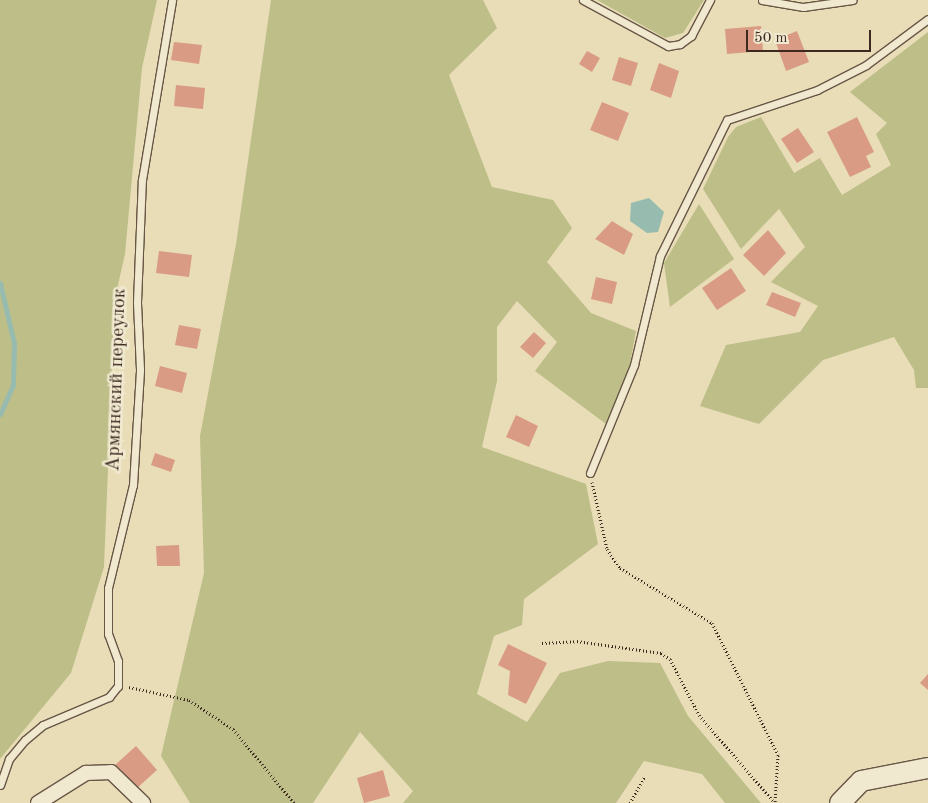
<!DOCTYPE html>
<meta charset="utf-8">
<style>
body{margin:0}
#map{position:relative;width:928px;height:803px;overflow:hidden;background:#e8ddb7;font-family:"Old Standard TT",serif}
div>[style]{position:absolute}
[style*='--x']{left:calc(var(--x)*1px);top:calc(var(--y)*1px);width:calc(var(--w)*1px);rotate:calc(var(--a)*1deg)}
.green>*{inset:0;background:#bebe89}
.water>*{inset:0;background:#97bcaf}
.stream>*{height:5px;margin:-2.5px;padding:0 2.5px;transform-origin:2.5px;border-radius:2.5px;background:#97bcaf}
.building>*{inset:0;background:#da9b84}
.path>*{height:3px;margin-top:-1.5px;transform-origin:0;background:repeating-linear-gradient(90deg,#3d2920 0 1px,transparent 0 3.5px)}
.roads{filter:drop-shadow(1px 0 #685646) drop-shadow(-1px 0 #685646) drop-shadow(0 1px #685646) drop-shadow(0 -1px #685646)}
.lane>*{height:7px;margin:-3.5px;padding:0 3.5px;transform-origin:3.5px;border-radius:3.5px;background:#f0e9d0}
.street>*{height:14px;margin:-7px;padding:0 7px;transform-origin:7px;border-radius:7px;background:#f0e9d0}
.secondary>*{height:20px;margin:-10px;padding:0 10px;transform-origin:10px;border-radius:10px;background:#f0e9d0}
span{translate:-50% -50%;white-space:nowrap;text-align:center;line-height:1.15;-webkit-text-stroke:5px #f0e9d0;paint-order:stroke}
.street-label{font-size:20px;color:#3d2920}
.scale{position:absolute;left:746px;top:30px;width:125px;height:22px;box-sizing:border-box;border:2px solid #3d2920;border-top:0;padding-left:6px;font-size:15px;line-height:18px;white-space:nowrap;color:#3d2920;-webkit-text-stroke:4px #f0e9d0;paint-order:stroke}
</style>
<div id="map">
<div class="green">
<div style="clip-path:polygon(0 0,157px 0,142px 68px,125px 254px,115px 298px,104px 567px,71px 673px,0 759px)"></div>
<div style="clip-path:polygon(271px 0,483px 0,497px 28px,449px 75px,492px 187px,553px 200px,572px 228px,547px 262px,591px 313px,636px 331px,629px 369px,606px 424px,535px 371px,557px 342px,517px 301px,497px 327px,497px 381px,482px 447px,586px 484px,598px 544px,524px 599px,522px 625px,494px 636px,477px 694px,527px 722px,560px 673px,608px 661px,660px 663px,688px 716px,761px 803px,725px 803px,702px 774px,644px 761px,616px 803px,403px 803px,413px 791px,360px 732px,313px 803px,190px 803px,161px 756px,204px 573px,200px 436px,236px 244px)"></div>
<div style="clip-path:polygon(597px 0,704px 0,683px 33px,665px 38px)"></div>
<div style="clip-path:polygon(928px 32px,928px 388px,916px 388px,914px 370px,894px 337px,823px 360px,759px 424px,700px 406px,726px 345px,800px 332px,818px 306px,771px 282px,805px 247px,779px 209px,741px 249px,703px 189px,728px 137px,736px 127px,761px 117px,794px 173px,820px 158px,842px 195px,891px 165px,876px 134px,887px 123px,850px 92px)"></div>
<div style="clip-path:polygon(699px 204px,734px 259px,670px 307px,664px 263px)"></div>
</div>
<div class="water">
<div style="clip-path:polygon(649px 198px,664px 212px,658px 232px,647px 233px,630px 221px,631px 203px)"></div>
</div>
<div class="stream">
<div style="--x:0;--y:283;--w:62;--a:76.9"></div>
<div style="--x:14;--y:343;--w:42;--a:91.4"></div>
<div style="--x:13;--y:385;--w:32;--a:114"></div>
</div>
<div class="building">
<div style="clip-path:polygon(761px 26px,763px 51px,727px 54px,725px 29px)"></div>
<div style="clip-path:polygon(797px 31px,809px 62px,786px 71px,775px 40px)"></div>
<div style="clip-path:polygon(174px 42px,202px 45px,199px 64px,171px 60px)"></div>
<div style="clip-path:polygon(587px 51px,600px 58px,592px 72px,579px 64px)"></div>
<div style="clip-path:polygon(619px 57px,638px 63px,631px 86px,612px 80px)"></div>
<div style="clip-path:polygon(659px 63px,679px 71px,671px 98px,650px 90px)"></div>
<div style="clip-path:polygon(176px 85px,205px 88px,203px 109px,174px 106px)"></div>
<div style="clip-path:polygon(602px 102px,629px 113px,618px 141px,590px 130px)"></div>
<div style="clip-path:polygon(857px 117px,874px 152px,866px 156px,871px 167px,850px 177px,827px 132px)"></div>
<div style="clip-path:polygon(798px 128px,814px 152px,797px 163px,781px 139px)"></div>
<div style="clip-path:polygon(612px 221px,633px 234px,624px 255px,595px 239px)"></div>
<div style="clip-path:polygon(768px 230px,786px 253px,764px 276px,743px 255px)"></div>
<div style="clip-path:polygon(159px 251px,192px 255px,189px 277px,156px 273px)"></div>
<div style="clip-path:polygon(731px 268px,746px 291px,717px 310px,702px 288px)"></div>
<div style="clip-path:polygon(596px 277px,617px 282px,612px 304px,591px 299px)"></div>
<div style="clip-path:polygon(772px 292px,801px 303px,795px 317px,766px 305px)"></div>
<div style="clip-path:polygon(179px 325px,201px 329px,197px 349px,175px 345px)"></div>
<div style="clip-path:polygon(534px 332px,546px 343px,533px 358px,520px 347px)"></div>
<div style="clip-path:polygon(160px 366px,187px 373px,182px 393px,155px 386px)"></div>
<div style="clip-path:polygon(516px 415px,538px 426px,529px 447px,506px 437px)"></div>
<div style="clip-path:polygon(155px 453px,175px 460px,171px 472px,151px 465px)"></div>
<div style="clip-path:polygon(179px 545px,180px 566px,157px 566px,156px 546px)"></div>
<div style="clip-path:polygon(508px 644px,547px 663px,526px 704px,508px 695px,510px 671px,498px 665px)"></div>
<div style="clip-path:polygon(928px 674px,928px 690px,920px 683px)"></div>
<div style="clip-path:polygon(136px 746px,157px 770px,136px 789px,115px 765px)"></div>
<div style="clip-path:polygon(383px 770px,390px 796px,364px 803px,357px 778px)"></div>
</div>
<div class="path">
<div style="--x:592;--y:482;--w:69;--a:77.4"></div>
<div style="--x:607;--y:549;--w:23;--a:56"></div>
<div style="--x:620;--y:568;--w:107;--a:30.9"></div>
<div style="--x:712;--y:623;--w:148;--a:63.4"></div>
<div style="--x:778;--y:755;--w:48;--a:93.6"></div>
<div style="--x:542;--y:643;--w:35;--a:-3"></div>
<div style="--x:577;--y:641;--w:85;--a:8.1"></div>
<div style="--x:661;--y:653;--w:11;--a:34"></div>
<div style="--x:670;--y:659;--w:63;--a:62.6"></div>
<div style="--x:699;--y:715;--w:115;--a:49.2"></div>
<div style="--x:129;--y:687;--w:61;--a:12.2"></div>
<div style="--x:189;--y:700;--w:53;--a:33.4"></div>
<div style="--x:233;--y:729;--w:96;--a:50.5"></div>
<div style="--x:630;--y:803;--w:31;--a:-61"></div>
</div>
<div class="roads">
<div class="lane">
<div style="--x:583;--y:0;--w:97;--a:28.4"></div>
<div style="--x:668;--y:46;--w:12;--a:-9"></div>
<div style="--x:680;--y:44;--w:14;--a:-36"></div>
<div style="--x:691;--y:36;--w:41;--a:-62.2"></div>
<div style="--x:762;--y:0;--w:42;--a:9.7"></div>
<div style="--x:803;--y:7;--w:50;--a:-8"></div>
<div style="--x:590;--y:473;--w:117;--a:-67.8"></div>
<div style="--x:634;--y:365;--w:112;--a:-76.6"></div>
<div style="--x:660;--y:256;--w:152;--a:-63.8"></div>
<div style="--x:727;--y:120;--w:95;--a:-18.4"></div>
<div style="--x:817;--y:90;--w:55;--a:-27"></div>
<div style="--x:866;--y:65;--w:77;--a:-36.6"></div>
<div style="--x:0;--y:785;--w:28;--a:-71"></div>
<div style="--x:9;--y:759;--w:25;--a:-50"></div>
<div style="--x:25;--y:740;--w:23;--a:-40"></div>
<div style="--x:43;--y:725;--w:72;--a:-23"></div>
<div style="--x:109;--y:697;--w:14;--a:-51"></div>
<div style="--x:118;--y:686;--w:25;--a:-90"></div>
<div style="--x:118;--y:661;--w:29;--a:-110"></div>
<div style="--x:108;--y:634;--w:46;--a:-90"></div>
<div style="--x:108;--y:588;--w:106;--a:-76.4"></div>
<div style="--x:133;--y:485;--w:116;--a:-86.5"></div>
<div style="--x:140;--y:369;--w:67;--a:-92.6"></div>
<div style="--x:137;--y:302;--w:122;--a:-87.7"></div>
<div style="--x:142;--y:180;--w:182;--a:-80.5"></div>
</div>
<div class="street">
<div style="--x:38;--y:803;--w:57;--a:-32"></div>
<div style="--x:86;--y:773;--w:25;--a:-2"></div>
<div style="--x:111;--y:772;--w:45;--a:44.1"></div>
</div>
<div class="secondary">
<div style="--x:840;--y:803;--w:30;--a:-46"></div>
<div style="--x:861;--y:781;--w:68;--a:-11"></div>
</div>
</div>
<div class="street-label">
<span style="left:117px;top:380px;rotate:-88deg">Армянский переулок</span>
</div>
<div class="scale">50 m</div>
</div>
